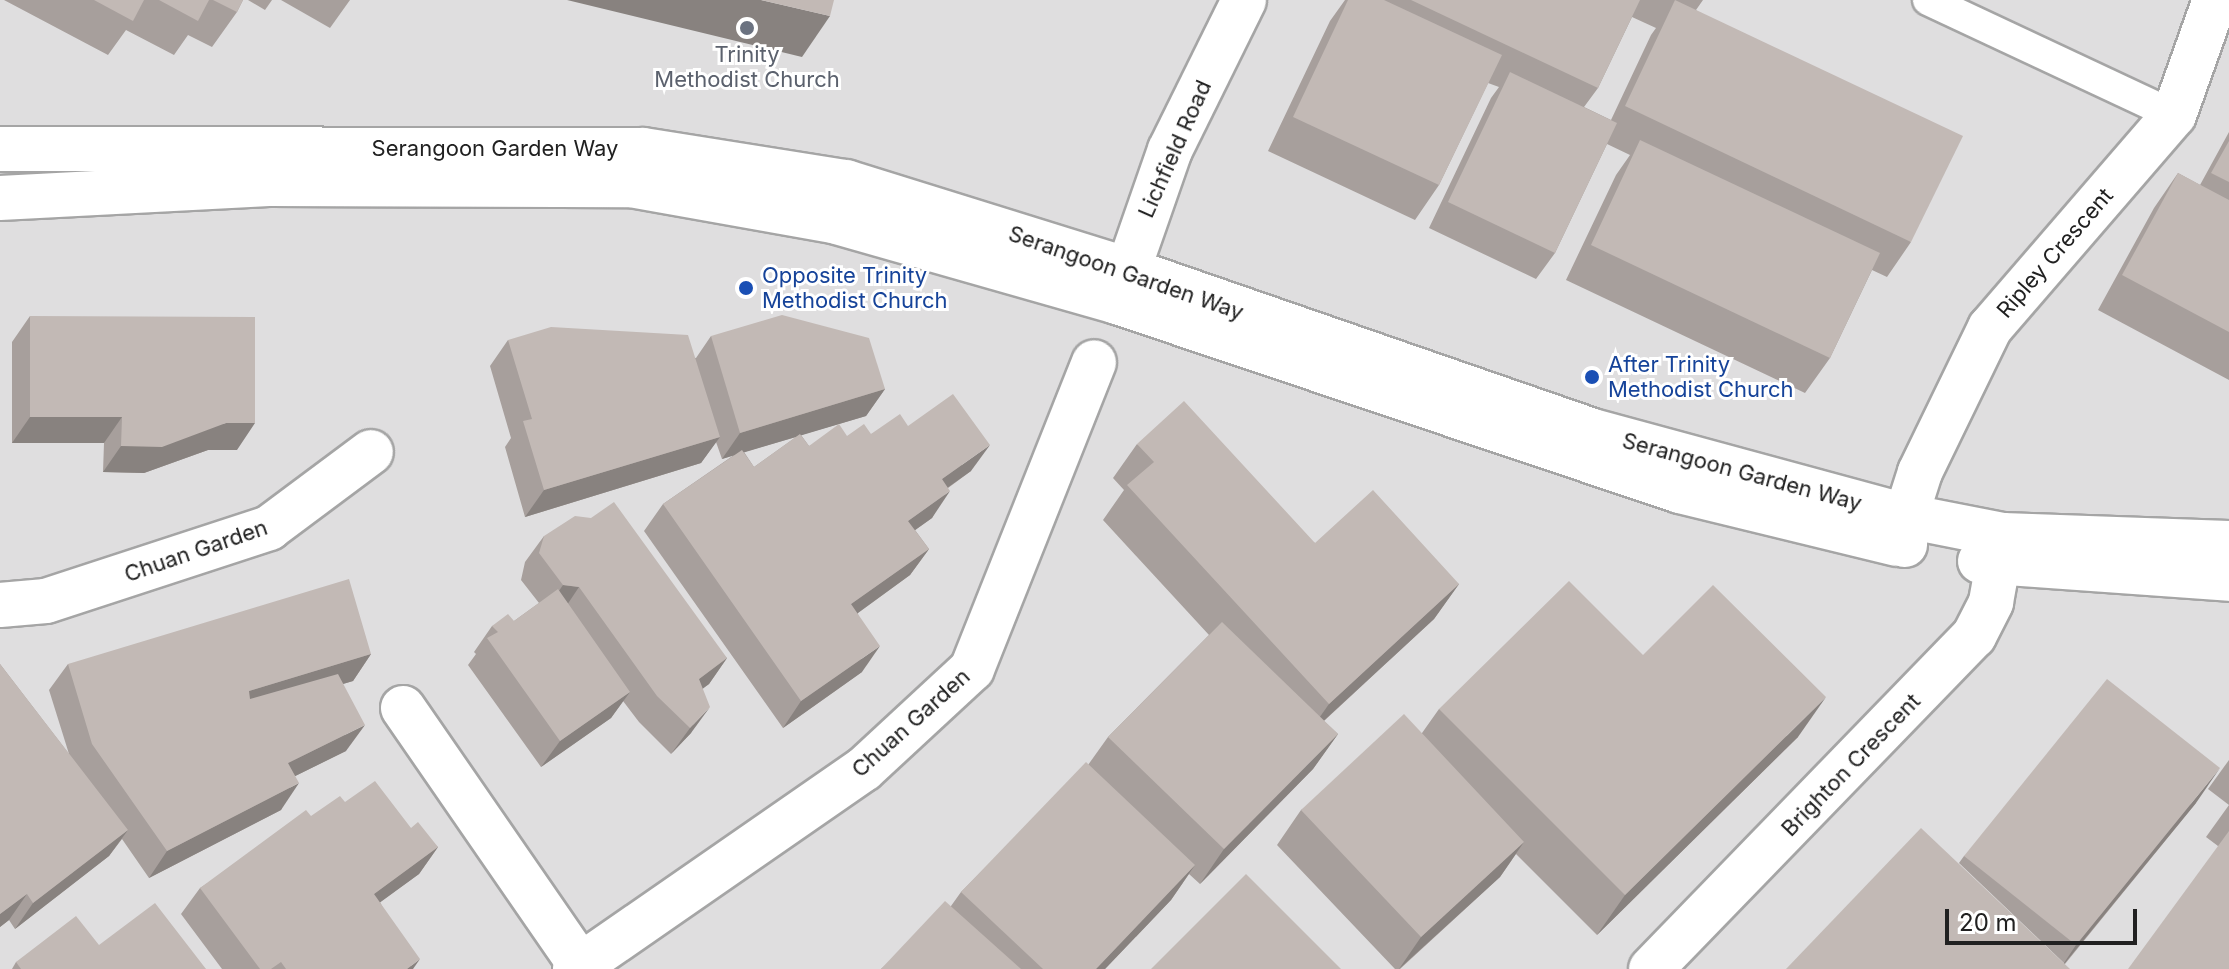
<!DOCTYPE html>
<style>
body{margin:0}
#map{position:relative;width:2229px;height:969px;overflow:hidden;background:#f1ede9;font-family:Inter,sans-serif}
div>[style]{position:absolute}
[style*='--x']{left:calc(var(--x)*1px);top:calc(var(--y)*1px);width:calc(var(--w)*1px);rotate:calc(var(--a)*1deg)}
.residential>*{inset:0;background:#dfdedf}
.roads{filter:drop-shadow(2px 0 #a5a5a5) drop-shadow(-2px 0 #a5a5a5) drop-shadow(0 2px #a5a5a5) drop-shadow(0 -2px #a5a5a5)}
.service>*{height:30px;margin:-15px;padding:0 15px;transform-origin:15px;border-radius:15px;background:#fff}
.minor>*{height:44px;margin:-22px;padding:0 22px;transform-origin:22px;border-radius:22px;background:#fff}
.tertiary>*{height:44px;margin:-22px;padding:0 22px;transform-origin:22px;border-radius:22px;background:#fff}
.wall>*{inset:0;background:#a79f9c}
.shaded-wall>*{inset:0;background:#88827f}
.building>*{inset:0;background:#c2b9b5}
.dots>*{width:22px;height:22px;translate:-50% -50%;box-sizing:border-box;border:4px solid #fff;border-radius:50%}
span{translate:-50% -50%;white-space:nowrap;text-align:center;line-height:1.15;-webkit-text-stroke:6px #fff;paint-order:stroke}
.worship-label{font-size:22px;color:#5b616d}
.street-label{font-size:22px;color:#212121}
.transit-label{font-size:22px;color:#164399}
.left{translate:0 -50%;text-align:left}
.scale{position:absolute;left:1945px;top:909px;width:192px;height:36px;box-sizing:border-box;border:4px solid #212121;border-top:0;padding-left:10px;font-size:24px;line-height:28px;white-space:nowrap;color:#212121;-webkit-text-stroke:6px #fff;paint-order:stroke}
</style>
<div id="map">
<div class="residential">
<div style="clip-path:polygon(0 0,2229px 0,2229px 969px,0 969px)"></div>
</div>
<div class="roads">
<div class="service">
<div style="--x:1928;--y:0;--w:272;--a:25.1"></div>
</div>
<div class="minor">
<div style="--x:1117;--y:302;--w:161;--a:-70.8"></div>
<div style="--x:1170;--y:150;--w:167;--a:-63.7"></div>
<div style="--x:1905;--y:545;--w:29;--a:-88"></div>
<div style="--x:1906;--y:516;--w:46;--a:-72.3"></div>
<div style="--x:1920;--y:472;--w:160;--a:-64.1"></div>
<div style="--x:1990;--y:328;--w:281;--a:-49.2"></div>
<div style="--x:2174;--y:115;--w:122;--a:-70.4"></div>
<div style="--x:0;--y:605;--w:46;--a:-5"></div>
<div style="--x:46;--y:601;--w:235;--a:-18.1"></div>
<div style="--x:269;--y:528;--w:127;--a:-36.7"></div>
<div style="--x:403;--y:708;--w:312;--a:55.4"></div>
<div style="--x:575;--y:969;--w:351;--a:-34.7"></div>
<div style="--x:864;--y:769;--w:147;--a:-42.8"></div>
<div style="--x:972;--y:669;--w:330;--a:-68.3"></div>
<div style="--x:1651;--y:969;--w:464;--a:-45.9"></div>
<div style="--x:1974;--y:636;--w:38;--a:-63"></div>
<div style="--x:1991;--y:602;--w:68;--a:-79.8"></div>
</div>
<div class="tertiary">
<div style="--x:0;--y:149;--w:643;--a:0.09"></div>
<div style="--x:643;--y:150;--w:206;--a:9"></div>
<div style="--x:846;--y:182;--w:295;--a:17.3"></div>
<div style="--x:1128;--y:270;--w:488;--a:19.1"></div>
<div style="--x:1589;--y:430;--w:328;--a:15.2"></div>
<div style="--x:1906;--y:516;--w:99;--a:11.1"></div>
<div style="--x:2003;--y:535;--w:226;--a:2"></div>
<div style="--x:0;--y:198;--w:269;--a:-3"></div>
<div style="--x:269;--y:184;--w:361;--a:0.2"></div>
<div style="--x:630;--y:185;--w:210;--a:10.1"></div>
<div style="--x:837;--y:222;--w:291;--a:15.9"></div>
<div style="--x:1117;--y:302;--w:594;--a:18.56"></div>
<div style="--x:1680;--y:491;--w:223;--a:13.7"></div>
<div style="--x:1980;--y:561;--w:250;--a:4.1"></div>
</div>
</div>
<div class="wall">
<div style="clip-path:polygon(4px 0,243px 0,237px 12px,212px 47px,188px 35px,174px 55px,126px 30px,108px 55px)"></div>
<div style="clip-path:polygon(248px 0,272px 0,265px 10px)"></div>
<div style="clip-path:polygon(281px 0,350px 0,330px 28px)"></div>
<div style="clip-path:polygon(evenodd,1345px 0,1703px 0,1696px 10px,1911px 242px,1887px 277px,1872px 270px,1830px 358px,1805px 393px,1566px 280px,1616px 175px,1630px 155px,1607px 144px,1555px 253px,1536px 279px,1429px 228px,1491px 98px,1499px 87px,1488px 83px,1439px 185px,1415px 220px,1268px 151px,1330px 21px,1345px 0,1632px 17px,1656px 28px,1651px 35px,1611px 120px,1584px 107px,1598px 88px,1632px 17px)"></div>
<div style="clip-path:polygon(2229px 132px,2229px 380px,2098px 310px,2154px 208px,2178px 173px,2200px 185px)"></div>
<div style="clip-path:polygon(30px 316px,237px 450px,208px 450px,144px 473px,103px 472px,104px 443px,12px 443px,12px 342px)"></div>
<div style="clip-path:polygon(evenodd,711px 336px,885px 389px,866px 416px,801px 435px,809px 446px,847px 436px,871px 434px,908px 426px,971px 471px,948px 488px,932px 518px,915px 530px,929px 549px,910px 575px,858px 613px,862px 672px,783px 728px,644px 531px,663px 504px,734px 455px,722px 459px,716px 442px,701px 463px,525px 517px,505px 447px,511px 438px,490px 366px,508px 340px,696px 358px,711px 336px,796px 437px,754px 467px,744px 452px,796px 437px)"></div>
<div style="clip-path:polygon(1137px 444px,1315px 543px,1459px 584px,1434px 619px,1324px 721px,1338px 734px,1313px 769px,1200px 884px,1189px 874px,1171px 900px,1105px 969px,881px 969px,951px 906px,961px 892px,1088px 765px,1108px 737px,1209px 635px,1103px 520px,1124px 490px,1113px 478px)"></div>
<div style="clip-path:polygon(544px 536px,727px 658px,709px 684px,703px 688px,691px 733px,671px 754px,639px 722px,623px 701px,611px 718px,541px 767px,468px 665px,476px 654px,474px 652px,492px 626px,514px 621px,539px 603px,521px 580px,525px 562px)"></div>
<div style="clip-path:polygon(371px 654px,353px 681px,343px 684px,346px 751px,295px 776px,281px 810px,149px 878px,122px 839px,109px 856px,15px 929px,9px 920px,0 927px,0 664px,69px 754px,49px 690px,68px 664px)"></div>
<div style="clip-path:polygon(1439px 709px,1798px 737px,1597px 935px,1516px 854px,1500px 877px,1400px 969px,1395px 969px,1277px 845px,1301px 810px,1422px 733px)"></div>
<div style="clip-path:polygon(2229px 760px,2229px 805px,2208px 789px)"></div>
<div style="clip-path:polygon(2196px 803px,2065px 964px,1959px 863px,1964px 856px)"></div>
<div style="clip-path:polygon(2229px 805px,2229px 969px,2218px 846px,2206px 837px)"></div>
<div style="clip-path:polygon(311px 816px,411px 828px,438px 847px,419px 874px,380px 902px,413px 969px,222px 969px,181px 914px,200px 888px)"></div>
<div style="clip-path:polygon(99px 945px,206px 969px,12px 969px,16px 962px)"></div>
</div>
<div class="shaded-wall">
<div style="clip-path:polygon(567px 0,761px 0,830px 16px,802px 57px)"></div>
<div style="clip-path:polygon(885px 389px,866px 416px,722px 459px,740px 433px)"></div>
<div style="clip-path:polygon(30px 417px,122px 417px,104px 443px,12px 443px)"></div>
<div style="clip-path:polygon(226px 423px,255px 423px,237px 450px,208px 450px,144px 473px,103px 472px,121px 446px)"></div>
<div style="clip-path:polygon(720px 437px,701px 463px,525px 517px,544px 490px)"></div>
<div style="clip-path:polygon(990px 445px,971px 471px,923px 505px,942px 479px)"></div>
<div style="clip-path:polygon(950px 491px,932px 518px,890px 548px,908px 521px)"></div>
<div style="clip-path:polygon(929px 549px,910px 575px,833px 631px,851px 604px)"></div>
<div style="clip-path:polygon(1459px 584px,1434px 619px,1305px 738px,1329px 704px)"></div>
<div style="clip-path:polygon(563px 585px,579px 587px,561px 614px,545px 611px)"></div>
<div style="clip-path:polygon(880px 646px,862px 672px,783px 728px,801px 701px)"></div>
<div style="clip-path:polygon(371px 654px,353px 681px,230px 717px,249px 691px)"></div>
<div style="clip-path:polygon(727px 658px,709px 684px,681px 705px,699px 679px)"></div>
<div style="clip-path:polygon(630px 692px,611px 718px,541px 767px,560px 741px)"></div>
<div style="clip-path:polygon(1826px 697px,1798px 737px,1597px 935px,1625px 895px)"></div>
<div style="clip-path:polygon(710px 707px,691px 733px,671px 754px,690px 728px)"></div>
<div style="clip-path:polygon(365px 725px,346px 751px,269px 789px,288px 763px)"></div>
<div style="clip-path:polygon(1338px 734px,1313px 769px,1200px 884px,1224px 849px)"></div>
<div style="clip-path:polygon(2220px 768px,2196px 803px,2060px 969px,2076px 945px)"></div>
<div style="clip-path:polygon(299px 783px,281px 810px,149px 878px,167px 851px)"></div>
<div style="clip-path:polygon(128px 830px,109px 856px,15px 929px,33px 903px)"></div>
<div style="clip-path:polygon(1524px 842px,1500px 877px,1399px 969px,1421px 937px)"></div>
<div style="clip-path:polygon(438px 847px,419px 874px,356px 920px,374px 894px)"></div>
<div style="clip-path:polygon(1195px 865px,1171px 900px,1105px 969px,1096px 969px)"></div>
<div style="clip-path:polygon(27px 894px,9px 920px,0 927px,0 914px)"></div>
<div style="clip-path:polygon(420px 959px,413px 969px,407px 969px)"></div>
</div>
<div class="building">
<div style="clip-path:polygon(94px 0,144px 0,133px 21px)"></div>
<div style="clip-path:polygon(159px 0,209px 0,198px 21px)"></div>
<div style="clip-path:polygon(213px 0,243px 0,237px 12px)"></div>
<div style="clip-path:polygon(761px 0,834px 0,830px 16px)"></div>
<div style="clip-path:polygon(1348px 0,1384px 0,1502px 55px,1439px 185px,1293px 117px)"></div>
<div style="clip-path:polygon(1411px 0,1640px 0,1598px 88px)"></div>
<div style="clip-path:polygon(1675px 0,1963px 136px,1911px 242px,1625px 106px)"></div>
<div style="clip-path:polygon(1510px 72px,1617px 123px,1555px 253px,1448px 202px)"></div>
<div style="clip-path:polygon(1640px 140px,1880px 253px,1830px 358px,1591px 245px)"></div>
<div style="clip-path:polygon(2229px 141px,2229px 182px,2211px 173px)"></div>
<div style="clip-path:polygon(2178px 173px,2229px 200px,2229px 332px,2122px 275px)"></div>
<div style="clip-path:polygon(782px 315px,869px 338px,885px 389px,740px 433px,711px 336px)"></div>
<div style="clip-path:polygon(30px 316px,255px 317px,255px 423px,226px 423px,162px 447px,121px 446px,122px 417px,30px 417px)"></div>
<div style="clip-path:polygon(551px 327px,688px 335px,720px 437px,544px 490px,523px 421px,532px 419px,508px 340px)"></div>
<div style="clip-path:polygon(953px 394px,990px 445px,942px 479px,950px 491px,908px 521px,929px 549px,851px 604px,880px 646px,801px 701px,663px 504px,742px 450px,754px 467px,800px 434px,809px 446px,839px 424px,847px 436px,864px 424px,871px 434px,900px 414px,908px 426px)"></div>
<div style="clip-path:polygon(1184px 401px,1315px 543px,1373px 490px,1459px 584px,1329px 704px,1127px 485px,1154px 462px,1137px 444px)"></div>
<div style="clip-path:polygon(614px 502px,727px 658px,699px 679px,710px 707px,690px 728px,657px 696px,579px 587px,563px 585px,539px 553px,544px 536px,575px 516px,591px 518px)"></div>
<div style="clip-path:polygon(349px 579px,371px 654px,249px 691px,250px 699px,338px 674px,365px 725px,288px 763px,299px 783px,167px 851px,92px 744px,68px 664px)"></div>
<div style="clip-path:polygon(1569px 581px,1643px 655px,1713px 585px,1826px 697px,1625px 895px,1439px 709px)"></div>
<div style="clip-path:polygon(558px 589px,630px 692px,560px 741px,487px 638px,498px 632px,492px 626px,508px 614px,514px 621px)"></div>
<div style="clip-path:polygon(1222px 622px,1338px 734px,1224px 849px,1108px 737px)"></div>
<div style="clip-path:polygon(0 664px,128px 830px,33px 903px,27px 894px,0 914px)"></div>
<div style="clip-path:polygon(2107px 679px,2220px 768px,2076px 945px,1964px 856px)"></div>
<div style="clip-path:polygon(1404px 714px,1524px 842px,1421px 937px,1301px 810px)"></div>
<div style="clip-path:polygon(1086px 762px,1195px 865px,1096px 969px,1043px 969px,961px 892px)"></div>
<div style="clip-path:polygon(375px 781px,411px 828px,418px 822px,438px 847px,374px 894px,420px 959px,407px 969px,286px 969px,281px 962px,271px 969px,260px 969px,200px 888px,306px 810px,311px 816px,340px 796px,345px 802px)"></div>
<div style="clip-path:polygon(1921px 828px,2070px 969px,1786px 969px)"></div>
<div style="clip-path:polygon(2229px 831px,2229px 969px,2128px 969px)"></div>
<div style="clip-path:polygon(1246px 874px,1341px 969px,1151px 969px)"></div>
<div style="clip-path:polygon(945px 901px,1021px 969px,881px 969px)"></div>
<div style="clip-path:polygon(155px 903px,206px 969px,21px 969px,16px 962px,76px 916px,99px 945px)"></div>
</div>
<div class="dots">
<div style="left:747px;top:28px;background:#6b7280"></div>
<div style="left:746px;top:288px;background:#1a4fb4"></div>
<div style="left:1592px;top:377px;background:#1a4fb4"></div>
</div>
<div class="worship-label">
<span style="left:747px;top:67px">Trinity<br>Methodist Church</span>
</div>
<div class="street-label">
<span style="left:495px;top:149px">Serangoon Garden Way</span>
<span style="left:1175px;top:149px;rotate:-66deg">Lichfield Road</span>
<span style="left:2055px;top:253px;rotate:-49deg">Ripley Crescent</span>
<span style="left:1126px;top:273px;rotate:19deg">Serangoon Garden Way</span>
<span style="left:1742px;top:472px;rotate:15deg">Serangoon Garden Way</span>
<span style="left:196px;top:551px;rotate:-19deg">Chuan Garden</span>
<span style="left:911px;top:723px;rotate:-42deg">Chuan Garden</span>
<span style="left:1851px;top:765px;rotate:-46deg">Brighton Crescent</span>
</div>
<div class="transit-label">
<span class="left" style="left:762px;top:288px">Opposite Trinity<br>Methodist Church</span>
<span class="left" style="left:1608px;top:377px">After Trinity<br>Methodist Church</span>
</div>
<div class="scale">20 m</div>
</div>
